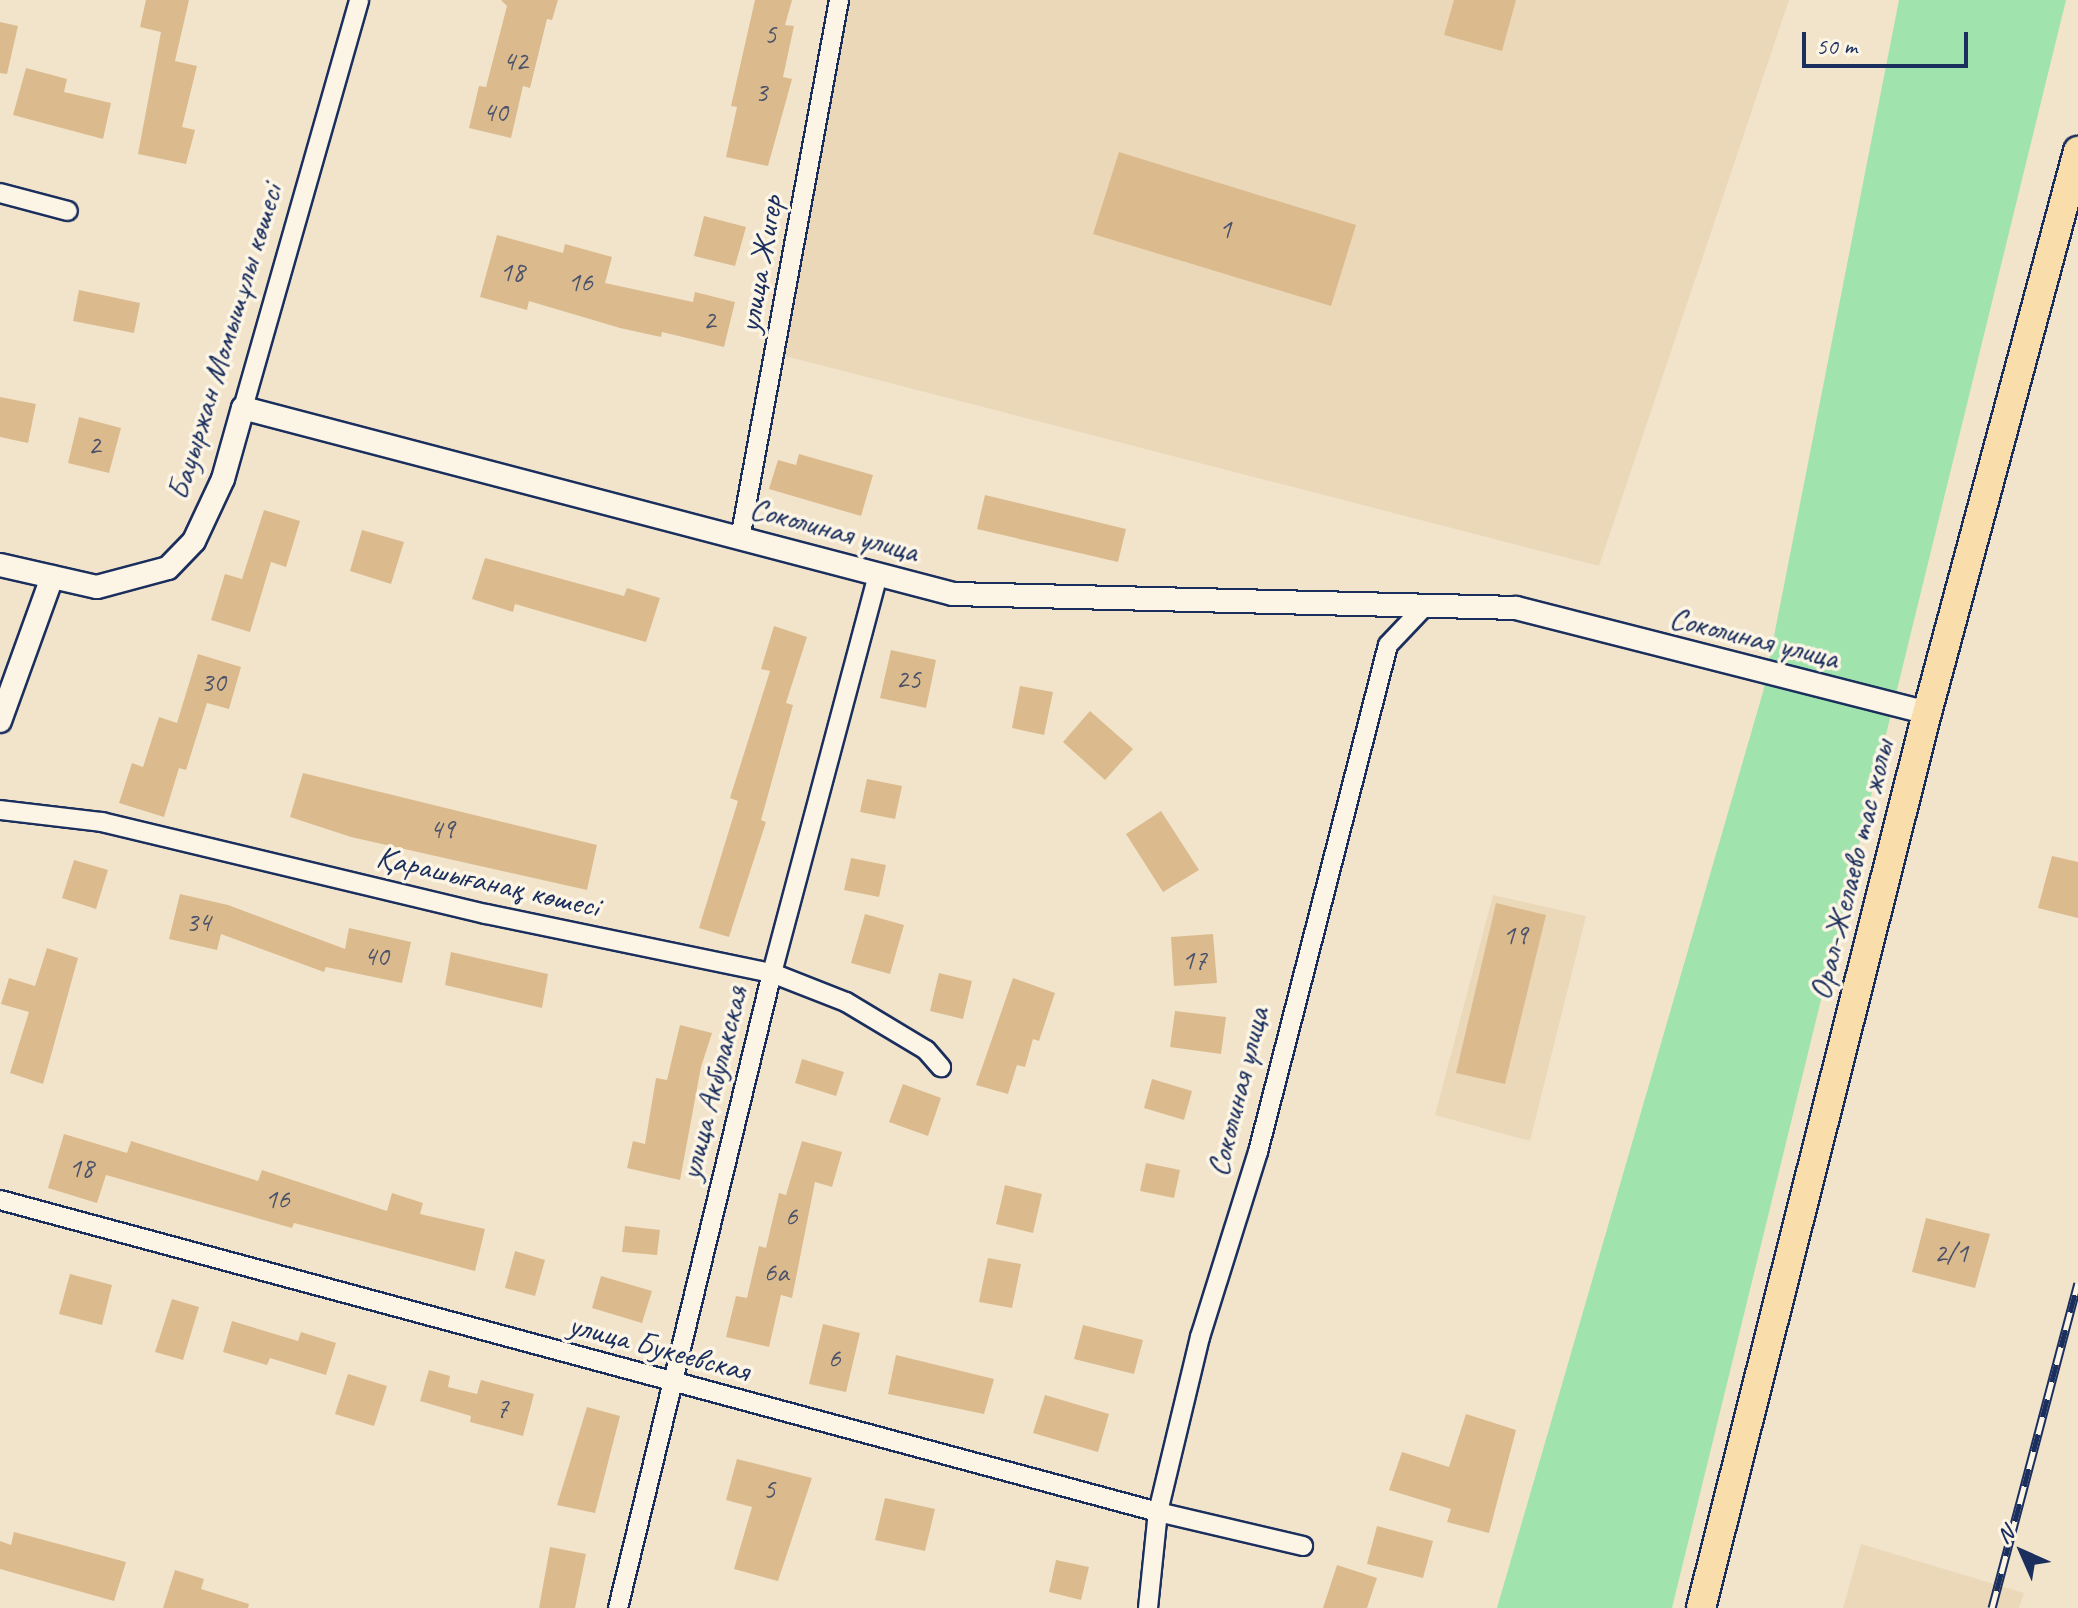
<!DOCTYPE html>
<meta charset="utf-8">
<style>
body{margin:0}
#map{position:relative;width:2078px;height:1608px;overflow:hidden;background:#f2e4cb;font-family:Caveat,sans-serif}
div>[style]{position:absolute}
[style*='--x']{left:calc(var(--x)*1px);top:calc(var(--y)*1px);width:calc(var(--w)*1px);rotate:calc(var(--a)*1deg)}
.built>*{inset:0;background:#ebd8b9}
.green>*{inset:0;background:#a1e3ad}
.building>*{inset:0;background:#dbbb8e}
.roads{filter:drop-shadow(2px 0 #1b2f5e) drop-shadow(-2px 0 #1b2f5e) drop-shadow(0 2px #1b2f5e) drop-shadow(0 -2px #1b2f5e)}
.minor>*{height:18px;margin:-9px;padding:0 9px;transform-origin:9px;border-radius:9px;background:#fcf5e5}
.tertiary>*{height:22px;margin:-11px;padding:0 11px;transform-origin:11px;border-radius:11px;background:#fcf5e5}
.primary>*{height:28px;margin:-14px;padding:0 14px;transform-origin:14px;border-radius:14px;background:#f9deab}
.rail>*{height:9px;margin-top:-4.5px;transform-origin:0;background:repeating-linear-gradient(90deg,#fcf5e5 0 18px,#1b2f5e 0 36px);box-sizing:border-box;border-block:2px solid #1b2f5e}
span{translate:-50% -50%;white-space:nowrap;text-align:center;line-height:1.15;-webkit-text-stroke:7px #fcf5e5;paint-order:stroke}
.number-label{font-size:28px;color:#4b526a}
.number-label span{-webkit-text-stroke-width:0}
.street-label{font-size:32px;color:#1b2f5e}
.north{position:absolute;left:1982px;top:1512px;width:80px;height:80px;-webkit-text-stroke:6px #fcf5e5;paint-order:stroke;rotate:315deg;font-size:22px;font-weight:700;line-height:32px;text-align:center;color:#1b2f5e}
.north::after{content:'';display:block;margin:auto;width:28px;height:36px;background:#1b2f5e;clip-path:polygon(50% 0,100% 100%,50% 72%,0 100%)}
.scale{position:absolute;left:1802px;top:32px;width:166px;height:36px;box-sizing:border-box;border:4px solid #1b2f5e;border-top:0;padding-left:10px;font-size:24px;line-height:28px;white-space:nowrap;color:#1b2f5e;-webkit-text-stroke:6px #fcf5e5;paint-order:stroke}
</style>
<div id="map">
<div class="built">
<div style="clip-path:polygon(850px 0,1789px 0,1599px 566px,785px 356px)"></div>
<div style="clip-path:polygon(1493px 895px,1586px 916px,1530px 1141px,1435px 1115px)"></div>
<div style="clip-path:polygon(1861px 1544px,2024px 1593px,2019px 1608px,1843px 1608px)"></div>
</div>
<div class="green">
<div style="clip-path:polygon(1899px 0,2066px 0,1672px 1608px,1497px 1608px,1763px 692px)"></div>
</div>
<div class="building">
<div style="clip-path:polygon(146px 0,189px 0,175px 61px,197px 66px,182px 127px,195px 130px,186px 164px,138px 154px,161px 32px,140px 27px)"></div>
<div style="clip-path:polygon(501px 0,558px 0,552px 20px,547px 19px,530px 88px,523px 86px,511px 138px,469px 128px,479px 86px,486px 87px,507px 6px)"></div>
<div style="clip-path:polygon(755px 0,792px 0,785px 25px,794px 26px,783px 77px,792px 79px,768px 166px,726px 157px,737px 107px,731px 106px)"></div>
<div style="clip-path:polygon(1454px 0,1516px 0,1502px 51px,1444px 35px)"></div>
<div style="clip-path:polygon(0 22px,18px 26px,7px 74px,0 73px)"></div>
<div style="clip-path:polygon(26px 68px,67px 79px,64px 92px,111px 103px,103px 139px,13px 115px)"></div>
<div style="clip-path:polygon(1119px 152px,1356px 225px,1331px 306px,1093px 234px)"></div>
<div style="clip-path:polygon(704px 216px,746px 227px,735px 266px,694px 256px)"></div>
<div style="clip-path:polygon(497px 235px,563px 253px,565px 244px,612px 257px,605px 283px,693px 302px,695px 292px,735px 302px,724px 347px,662px 332px,661px 337px,620px 328px,529px 301px,527px 310px,480px 297px)"></div>
<div style="clip-path:polygon(79px 290px,140px 303px,134px 333px,73px 321px)"></div>
<div style="clip-path:polygon(0 397px,36px 404px,28px 443px,0 437px)"></div>
<div style="clip-path:polygon(79px 417px,121px 428px,109px 473px,68px 463px)"></div>
<div style="clip-path:polygon(799px 454px,873px 475px,861px 516px,769px 489px,778px 460px,796px 465px)"></div>
<div style="clip-path:polygon(985px 495px,1126px 529px,1118px 562px,977px 529px)"></div>
<div style="clip-path:polygon(264px 510px,300px 521px,286px 567px,271px 562px,250px 632px,211px 620px,225px 574px,242px 579px)"></div>
<div style="clip-path:polygon(362px 530px,404px 542px,391px 584px,350px 571px)"></div>
<div style="clip-path:polygon(485px 558px,624px 596px,627px 588px,660px 598px,646px 642px,515px 604px,513px 612px,472px 599px)"></div>
<div style="clip-path:polygon(774px 626px,807px 637px,786px 703px,793px 705px,761px 820px,766px 822px,729px 937px,699px 928px,738px 801px,730px 798px,770px 671px,761px 669px)"></div>
<div style="clip-path:polygon(891px 650px,936px 660px,926px 708px,880px 698px)"></div>
<div style="clip-path:polygon(198px 654px,241px 667px,229px 709px,207px 703px,186px 770px,179px 768px,164px 817px,119px 803px,132px 763px,143px 767px,159px 717px,177px 723px)"></div>
<div style="clip-path:polygon(1020px 686px,1053px 692px,1044px 735px,1012px 728px)"></div>
<div style="clip-path:polygon(1090px 711px,1133px 749px,1105px 780px,1063px 742px)"></div>
<div style="clip-path:polygon(303px 773px,597px 845px,587px 890px,351px 837px,290px 817px)"></div>
<div style="clip-path:polygon(867px 779px,902px 786px,895px 819px,860px 812px)"></div>
<div style="clip-path:polygon(1161px 811px,1199px 870px,1163px 892px,1126px 834px)"></div>
<div style="clip-path:polygon(2052px 856px,2078px 862px,2078px 918px,2038px 908px)"></div>
<div style="clip-path:polygon(851px 858px,886px 865px,879px 897px,844px 890px)"></div>
<div style="clip-path:polygon(74px 860px,108px 870px,96px 909px,62px 898px)"></div>
<div style="clip-path:polygon(180px 894px,228px 905px,345px 949px,349px 928px,411px 942px,402px 983px,326px 967px,324px 972px,221px 934px,217px 950px,169px 939px)"></div>
<div style="clip-path:polygon(1496px 903px,1546px 915px,1505px 1084px,1456px 1073px)"></div>
<div style="clip-path:polygon(865px 914px,904px 925px,890px 974px,851px 963px)"></div>
<div style="clip-path:polygon(1213px 934px,1217px 983px,1174px 986px,1171px 937px)"></div>
<div style="clip-path:polygon(47px 948px,78px 958px,43px 1084px,10px 1073px,29px 1012px,1px 1004px,9px 978px,35px 986px)"></div>
<div style="clip-path:polygon(451px 952px,548px 974px,542px 1008px,445px 985px)"></div>
<div style="clip-path:polygon(939px 973px,972px 981px,963px 1019px,930px 1011px)"></div>
<div style="clip-path:polygon(1013px 978px,1055px 993px,1039px 1041px,1033px 1039px,1025px 1067px,1017px 1065px,1008px 1094px,976px 1085px)"></div>
<div style="clip-path:polygon(1175px 1011px,1226px 1017px,1221px 1054px,1170px 1047px)"></div>
<div style="clip-path:polygon(680px 1025px,712px 1033px,701px 1067px,680px 1180px,627px 1168px,633px 1141px,645px 1144px,656px 1078px,667px 1080px)"></div>
<div style="clip-path:polygon(802px 1059px,844px 1072px,836px 1096px,795px 1083px)"></div>
<div style="clip-path:polygon(1152px 1079px,1192px 1091px,1184px 1120px,1144px 1108px)"></div>
<div style="clip-path:polygon(903px 1084px,941px 1098px,928px 1136px,889px 1122px)"></div>
<div style="clip-path:polygon(64px 1134px,127px 1153px,131px 1141px,258px 1181px,262px 1170px,387px 1211px,392px 1193px,423px 1203px,420px 1214px,485px 1229px,475px 1271px,294px 1223px,292px 1228px,106px 1175px,97px 1203px,48px 1188px)"></div>
<div style="clip-path:polygon(802px 1141px,842px 1152px,832px 1187px,815px 1182px,792px 1298px,781px 1295px,769px 1347px,726px 1337px,736px 1296px,747px 1298px,759px 1246px,766px 1248px,779px 1193px,786px 1195px)"></div>
<div style="clip-path:polygon(1146px 1163px,1180px 1170px,1174px 1198px,1140px 1191px)"></div>
<div style="clip-path:polygon(1005px 1185px,1042px 1194px,1033px 1233px,996px 1224px)"></div>
<div style="clip-path:polygon(1926px 1218px,1990px 1234px,1975px 1288px,1912px 1272px)"></div>
<div style="clip-path:polygon(625px 1226px,660px 1230px,657px 1255px,622px 1252px)"></div>
<div style="clip-path:polygon(515px 1251px,545px 1260px,535px 1296px,505px 1288px)"></div>
<div style="clip-path:polygon(988px 1258px,1021px 1264px,1012px 1308px,979px 1302px)"></div>
<div style="clip-path:polygon(70px 1274px,112px 1285px,102px 1325px,59px 1314px)"></div>
<div style="clip-path:polygon(601px 1276px,652px 1291px,642px 1323px,592px 1308px)"></div>
<div style="clip-path:polygon(172px 1299px,199px 1307px,183px 1360px,155px 1352px)"></div>
<div style="clip-path:polygon(232px 1321px,298px 1341px,301px 1332px,336px 1343px,326px 1375px,270px 1358px,267px 1365px,223px 1352px)"></div>
<div style="clip-path:polygon(823px 1324px,860px 1333px,846px 1392px,809px 1384px)"></div>
<div style="clip-path:polygon(1083px 1325px,1143px 1340px,1134px 1374px,1074px 1359px)"></div>
<div style="clip-path:polygon(896px 1355px,994px 1379px,984px 1414px,888px 1394px)"></div>
<div style="clip-path:polygon(429px 1370px,450px 1376px,448px 1387px,477px 1394px,481px 1380px,534px 1394px,523px 1436px,470px 1422px,471px 1416px,420px 1401px)"></div>
<div style="clip-path:polygon(348px 1374px,387px 1386px,374px 1426px,335px 1414px)"></div>
<div style="clip-path:polygon(1045px 1395px,1109px 1414px,1098px 1452px,1033px 1433px)"></div>
<div style="clip-path:polygon(587px 1407px,620px 1416px,595px 1513px,557px 1505px)"></div>
<div style="clip-path:polygon(1466px 1414px,1516px 1430px,1489px 1533px,1447px 1522px,1451px 1509px,1389px 1490px,1402px 1452px,1449px 1467px)"></div>
<div style="clip-path:polygon(737px 1459px,812px 1478px,778px 1581px,734px 1569px,752px 1507px,726px 1500px)"></div>
<div style="clip-path:polygon(885px 1498px,935px 1509px,925px 1551px,875px 1540px)"></div>
<div style="clip-path:polygon(1377px 1526px,1433px 1541px,1423px 1578px,1367px 1564px)"></div>
<div style="clip-path:polygon(14px 1532px,126px 1562px,114px 1601px,0 1569px,0 1541px,11px 1545px)"></div>
<div style="clip-path:polygon(550px 1547px,586px 1554px,575px 1608px,539px 1608px)"></div>
<div style="clip-path:polygon(1056px 1560px,1089px 1567px,1081px 1600px,1049px 1592px)"></div>
<div style="clip-path:polygon(1337px 1565px,1377px 1578px,1367px 1608px,1323px 1608px)"></div>
<div style="clip-path:polygon(175px 1570px,204px 1579px,201px 1589px,249px 1604px,248px 1608px,163px 1608px)"></div>
</div>
<div class="roads">
<div class="minor">
<div style="--x:0;--y:193;--w:70;--a:14.8"></div>
<div style="--x:243;--y:408;--w:424;--a:-74.1"></div>
<div style="--x:740;--y:539;--w:548;--a:-79.59"></div>
<div style="--x:0;--y:810;--w:103;--a:6.7"></div>
<div style="--x:102;--y:822;--w:395;--a:13.5"></div>
<div style="--x:486;--y:914;--w:292;--a:11.7"></div>
<div style="--x:772;--y:973;--w:79;--a:21.4"></div>
<div style="--x:846;--y:1002;--w:93;--a:31"></div>
<div style="--x:926;--y:1050;--w:23;--a:49"></div>
<div style="--x:0;--y:1200;--w:1199;--a:15.08"></div>
<div style="--x:1158;--y:1512;--w:149;--a:13.2"></div>
<div style="--x:618;--y:1608;--w:653;--a:-76.37"></div>
<div style="--x:772;--y:973;--w:412;--a:-75.1"></div>
<div style="--x:1148;--y:1608;--w:97;--a:-84.1"></div>
<div style="--x:1158;--y:1512;--w:180;--a:-76.5"></div>
<div style="--x:1200;--y:1337;--w:194;--a:-72.6"></div>
<div style="--x:1258;--y:1152;--w:523;--a:-75.62"></div>
<div style="--x:1388;--y:645;--w:54;--a:-46.5"></div>
</div>
<div class="tertiary">
<div style="--x:0;--y:565;--w:99;--a:12.8"></div>
<div style="--x:97;--y:587;--w:73;--a:-15"></div>
<div style="--x:168;--y:568;--w:37;--a:-46"></div>
<div style="--x:194;--y:541;--w:68;--a:-64.9"></div>
<div style="--x:223;--y:479;--w:74;--a:-74.3"></div>
<div style="--x:243;--y:408;--w:734;--a:14.68"></div>
<div style="--x:953;--y:594;--w:563;--a:1.42"></div>
<div style="--x:1516;--y:608;--w:424;--a:14.3"></div>
<div style="--x:0;--y:721;--w:153;--a:-70.1"></div>
</div>
<div class="primary">
<div style="--x:1701;--y:1608;--w:923;--a:-75.83"></div>
<div style="--x:1927;--y:713;--w:582;--a:-74.96"></div>
</div>
</div>
<div class="rail">
<div style="--x:1992;--y:1608;--w:336;--a:-75.2"></div>
</div>
<div class="number-label">
<span style="left:770px;top:34px">5</span>
<span style="left:515px;top:61px">42</span>
<span style="left:761px;top:92px">3</span>
<span style="left:495px;top:112px">40</span>
<span style="left:1225px;top:229px">1</span>
<span style="left:512px;top:272px">18</span>
<span style="left:580px;top:282px">16</span>
<span style="left:709px;top:320px">2</span>
<span style="left:94px;top:445px">2</span>
<span style="left:908px;top:679px">25</span>
<span style="left:213px;top:682px">30</span>
<span style="left:442px;top:829px">49</span>
<span style="left:198px;top:922px">34</span>
<span style="left:1515px;top:935px">19</span>
<span style="left:376px;top:956px">40</span>
<span style="left:1194px;top:960px">17</span>
<span style="left:81px;top:1168px">18</span>
<span style="left:277px;top:1199px">16</span>
<span style="left:791px;top:1216px">6</span>
<span style="left:1951px;top:1253px">2/1</span>
<span style="left:776px;top:1272px">6а</span>
<span style="left:834px;top:1358px">6</span>
<span style="left:502px;top:1408px">7</span>
<span style="left:769px;top:1489px">5</span>
</div>
<div class="street-label">
<span style="left:761px;top:264px;rotate:-80deg">улица Жигер</span>
<span style="left:225px;top:342px;rotate:-73deg">Бауыржан Момышұлы көшесі</span>
<span style="left:834px;top:530px;rotate:15deg">Соколиная улица</span>
<span style="left:1754px;top:638px;rotate:14deg">Соколиная улица</span>
<span style="left:1852px;top:870px;rotate:-76deg">Орал-Желаево тас жолы</span>
<span style="left:488px;top:882px;rotate:13deg">Қарашығанақ көшесі</span>
<span style="left:714px;top:1083px;rotate:-76deg">улица Акбулакская</span>
<span style="left:1238px;top:1092px;rotate:-76deg">Соколиная улица</span>
<span style="left:659px;top:1348px;rotate:15deg">улица Букеевская</span>
</div>
<div class="north">N</div>
<div class="scale">50 m</div>
</div>
